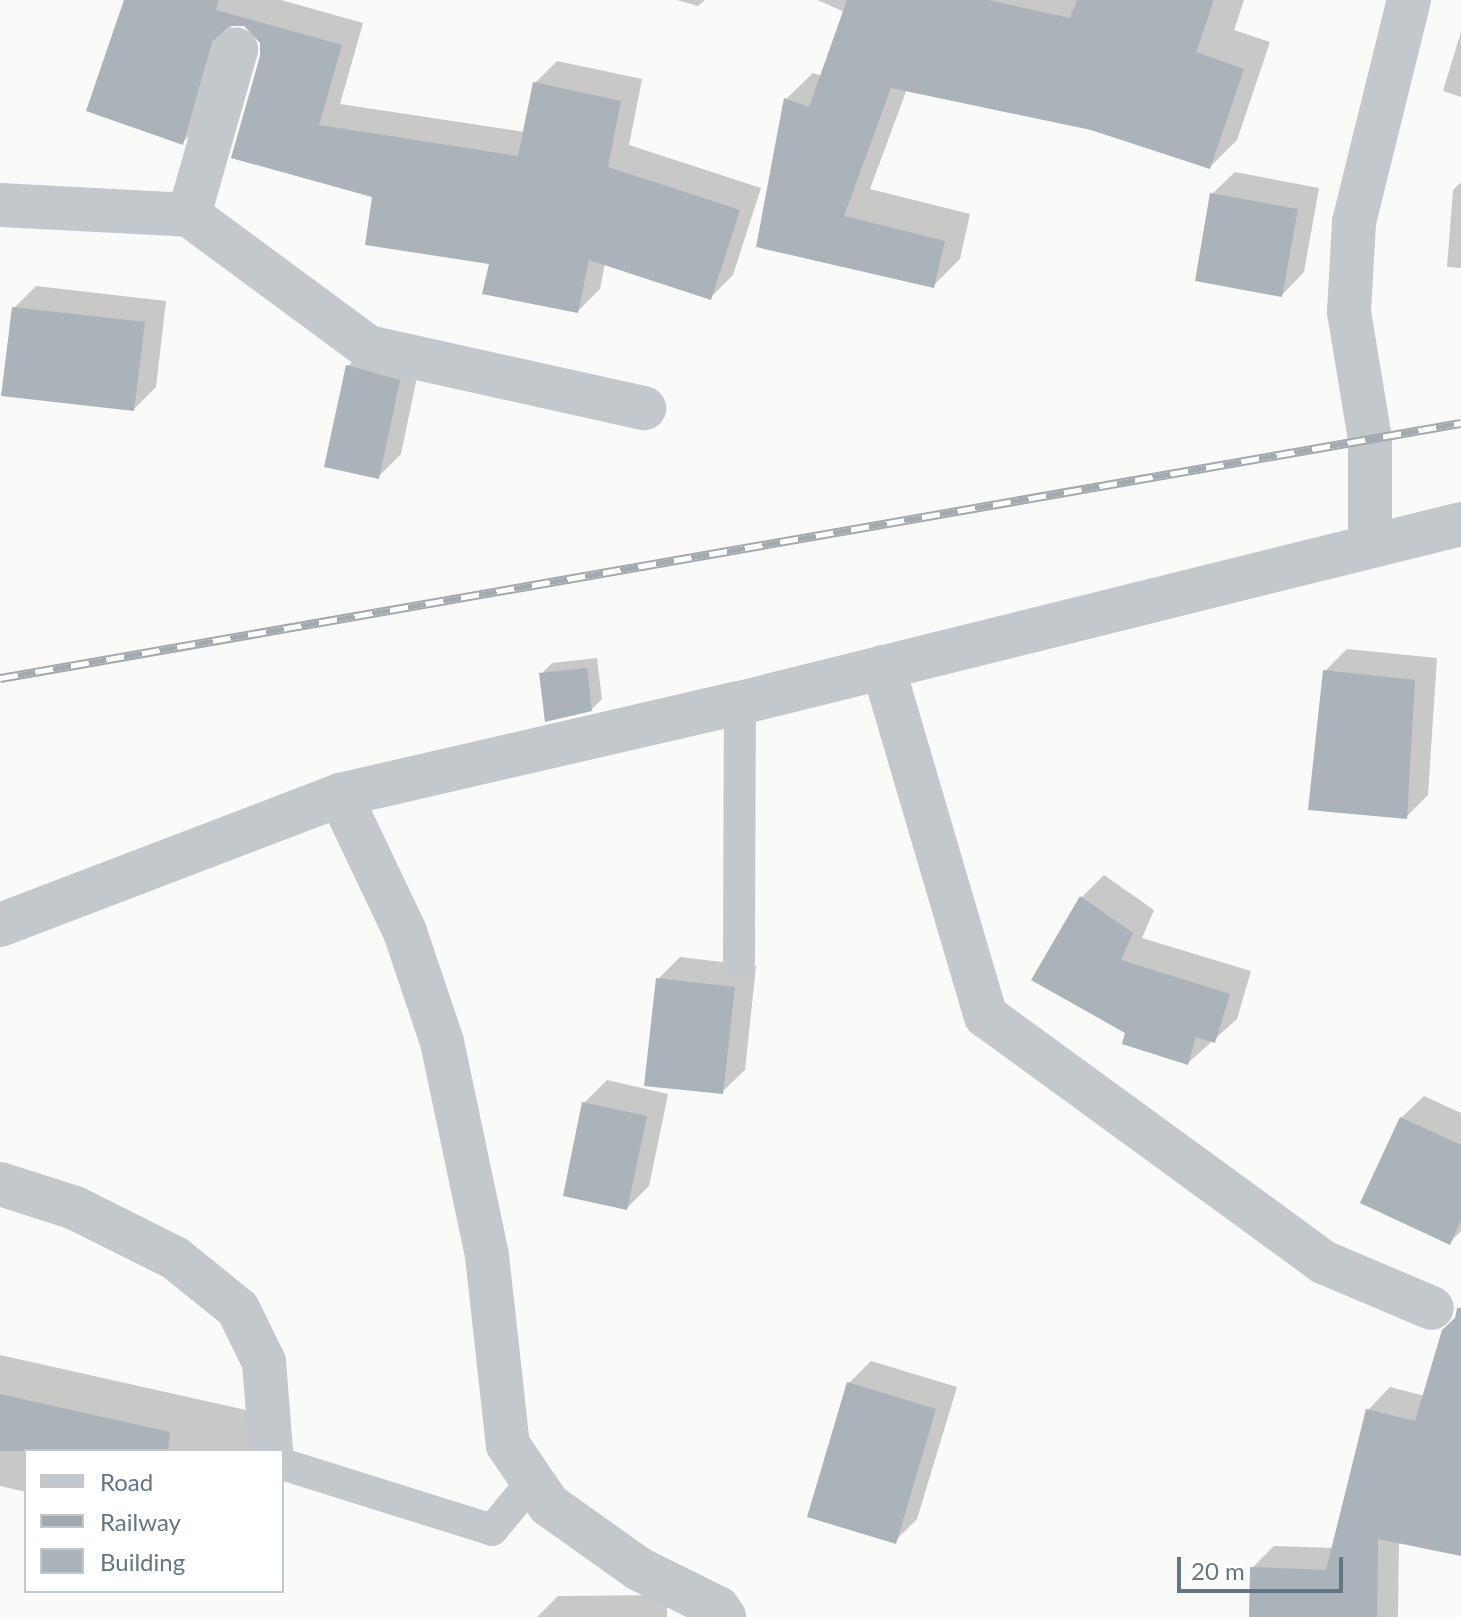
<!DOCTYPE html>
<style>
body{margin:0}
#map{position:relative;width:1461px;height:1617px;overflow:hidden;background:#fafaf8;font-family:Lato,sans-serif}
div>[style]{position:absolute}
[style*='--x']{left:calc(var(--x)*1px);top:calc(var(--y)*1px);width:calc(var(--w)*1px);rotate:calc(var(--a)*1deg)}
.shadow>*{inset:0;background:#0003}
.building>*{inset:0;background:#aab3b9}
.lane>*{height:32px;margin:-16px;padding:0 16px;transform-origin:16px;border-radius:16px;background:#c3c8cc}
.street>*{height:44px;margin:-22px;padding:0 22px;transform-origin:22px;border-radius:22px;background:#c3c8cc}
.rail>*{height:9px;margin-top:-4.5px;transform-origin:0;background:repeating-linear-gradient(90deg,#fff 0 18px,#a2aab0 0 36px);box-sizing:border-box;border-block:2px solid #a2aab0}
span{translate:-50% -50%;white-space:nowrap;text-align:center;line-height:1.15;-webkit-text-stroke:8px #fff;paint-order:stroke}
.legend{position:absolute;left:24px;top:1449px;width:260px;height:144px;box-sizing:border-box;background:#fff;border:2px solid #c1c8cd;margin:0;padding:10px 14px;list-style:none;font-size:24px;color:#657683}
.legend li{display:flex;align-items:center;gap:16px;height:40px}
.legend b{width:40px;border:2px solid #c1c8cd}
.scale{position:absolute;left:1177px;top:1557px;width:166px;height:36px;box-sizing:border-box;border:4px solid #657683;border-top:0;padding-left:10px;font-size:24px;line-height:28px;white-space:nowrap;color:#657683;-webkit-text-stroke:6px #fff;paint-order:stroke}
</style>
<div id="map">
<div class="shadow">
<div style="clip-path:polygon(126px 0,281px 0,363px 23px,340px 104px,525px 132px,535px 83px,557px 61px,642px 79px,629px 145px,761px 188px,733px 275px,711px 297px,605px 263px,600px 289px,578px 311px,374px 196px,262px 56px,262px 42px,244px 24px,232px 24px,205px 120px,182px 143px)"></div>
<div style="clip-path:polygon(677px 0,705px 0,698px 6px)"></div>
<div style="clip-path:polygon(817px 0,1244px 0,1234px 30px,1270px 42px,1237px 140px,1210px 167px,1092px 128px,907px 89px,870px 189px,970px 214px,960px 259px,933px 286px,758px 246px,786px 99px,813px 73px,822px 76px,845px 12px)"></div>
<div style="clip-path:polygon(1461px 32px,1461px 97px,1443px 91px)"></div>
<div style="clip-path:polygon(1235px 172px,1319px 188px,1304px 272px,1282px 295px,1212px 194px)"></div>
<div style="clip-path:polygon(1461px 182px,1461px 268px,1447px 267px,1453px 190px)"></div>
<div style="clip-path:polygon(36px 286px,166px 301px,156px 387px,134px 409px,14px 308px)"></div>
<div style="clip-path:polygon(370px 344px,421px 358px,401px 454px,379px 476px,348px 366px)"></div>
<div style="clip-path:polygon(1347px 649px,1437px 658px,1428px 795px,1406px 817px,1325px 671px)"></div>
<div style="clip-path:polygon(597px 658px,602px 699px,591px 710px,541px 674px,552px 663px)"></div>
<div style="clip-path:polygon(1104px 875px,1154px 910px,1142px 938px,1251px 971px,1237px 1019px,1188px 1063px,1034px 980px,1082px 897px)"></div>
<div style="clip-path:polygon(680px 957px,756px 966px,745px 1070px,722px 1092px,658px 979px)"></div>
<div style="clip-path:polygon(607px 1080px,668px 1094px,649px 1186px,627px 1208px,584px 1103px)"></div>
<div style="clip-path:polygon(1424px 1096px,1461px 1113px,1461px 1231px,1449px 1243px,1401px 1118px)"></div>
<div style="clip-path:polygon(1461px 1315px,1461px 1554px,1399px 1541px,1398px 1617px,1251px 1617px,1252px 1568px,1274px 1546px,1334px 1548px,1368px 1410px,1390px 1387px,1425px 1396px)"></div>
<div style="clip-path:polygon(0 1355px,268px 1415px,260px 1451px,26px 1451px,26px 1492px,0 1486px)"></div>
<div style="clip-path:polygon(871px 1361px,957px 1387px,917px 1519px,895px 1541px,849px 1383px)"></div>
<div style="clip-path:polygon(667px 1595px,667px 1617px,537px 1617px,558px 1596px)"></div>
</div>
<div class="building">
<div style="clip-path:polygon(124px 0,219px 0,216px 10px,342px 45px,319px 125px,518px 156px,533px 82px,621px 101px,608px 167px,740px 210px,711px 300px,589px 260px,578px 313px,482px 294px,489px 264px,365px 245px,372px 197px,231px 158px,260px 56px,260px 43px,244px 26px,229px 26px,212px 42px,183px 145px,86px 111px)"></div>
<div style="clip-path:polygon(847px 0,988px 0,1070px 18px,1077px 0,1214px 0,1196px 52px,1244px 69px,1210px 169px,1091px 130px,891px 88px,844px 216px,945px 241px,934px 288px,756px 247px,784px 98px,809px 107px)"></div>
<div style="clip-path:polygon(1210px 193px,1298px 209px,1282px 297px,1195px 281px)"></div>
<div style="clip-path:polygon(12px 307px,145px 322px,134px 411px,1px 396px)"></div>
<div style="clip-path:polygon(346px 365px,400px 380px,379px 479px,324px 467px)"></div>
<div style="clip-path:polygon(587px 668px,592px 711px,545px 722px,539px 673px)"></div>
<div style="clip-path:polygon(1323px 670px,1415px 680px,1407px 819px,1308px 810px)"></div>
<div style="clip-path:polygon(1080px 896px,1133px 933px,1121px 960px,1230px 994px,1215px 1043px,1196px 1037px,1188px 1065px,1122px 1044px,1125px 1033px,1031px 980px)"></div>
<div style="clip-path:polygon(656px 978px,735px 987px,723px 1094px,644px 1086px)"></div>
<div style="clip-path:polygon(582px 1102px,647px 1116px,627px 1210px,563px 1196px)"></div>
<div style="clip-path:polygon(1400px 1117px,1461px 1145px,1461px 1220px,1450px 1245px,1360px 1203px)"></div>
<div style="clip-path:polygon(1457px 1308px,1461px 1308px,1461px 1556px,1378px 1539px,1377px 1617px,1249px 1617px,1250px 1567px,1326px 1570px,1366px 1409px,1415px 1421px,1442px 1330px,1455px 1318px)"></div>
<div style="clip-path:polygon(847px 1382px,936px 1409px,896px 1544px,807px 1517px)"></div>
<div style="clip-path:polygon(0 1394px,170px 1432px,168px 1451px,0 1451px)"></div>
</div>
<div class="lane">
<div style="--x:739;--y:962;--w:259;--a:-89.8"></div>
<div style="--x:282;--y:1464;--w:220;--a:17.4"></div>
<div style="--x:492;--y:1530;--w:62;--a:-50.2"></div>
</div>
<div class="street">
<div style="--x:0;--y:205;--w:189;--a:3"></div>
<div style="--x:189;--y:215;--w:222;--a:36.4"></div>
<div style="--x:368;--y:347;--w:283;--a:12.5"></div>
<div style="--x:189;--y:215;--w:172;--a:-74.1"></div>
<div style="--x:1370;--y:543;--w:104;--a:-90"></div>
<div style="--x:1370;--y:439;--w:129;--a:-99.4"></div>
<div style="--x:1349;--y:312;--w:90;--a:-86.8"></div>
<div style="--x:1354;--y:222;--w:229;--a:-76.1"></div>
<div style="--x:883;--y:667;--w:364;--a:73.6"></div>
<div style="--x:986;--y:1016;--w:417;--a:36.1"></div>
<div style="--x:1323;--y:1262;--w:118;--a:22.9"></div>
<div style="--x:340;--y:795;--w:152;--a:64.6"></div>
<div style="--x:405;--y:932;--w:116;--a:71.4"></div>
<div style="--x:442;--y:1042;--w:219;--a:78.1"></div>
<div style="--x:487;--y:1256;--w:190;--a:83.7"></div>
<div style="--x:508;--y:1445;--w:73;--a:55.7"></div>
<div style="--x:549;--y:1505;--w:110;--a:35.4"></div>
<div style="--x:639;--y:1569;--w:88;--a:26.3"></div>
<div style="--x:718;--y:1608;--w:11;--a:56"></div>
<div style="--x:0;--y:925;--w:364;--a:-20.9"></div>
<div style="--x:340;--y:795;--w:410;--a:-13"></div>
<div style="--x:740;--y:703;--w:743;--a:-13.94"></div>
<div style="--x:0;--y:1184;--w:79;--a:17.7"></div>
<div style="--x:75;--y:1208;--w:112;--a:26.6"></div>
<div style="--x:175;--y:1258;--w:81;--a:39"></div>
<div style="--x:238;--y:1309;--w:59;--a:63.9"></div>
<div style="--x:264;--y:1362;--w:89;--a:85.5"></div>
</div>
<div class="rail">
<div style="--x:0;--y:678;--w:1483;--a:-9.9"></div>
</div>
<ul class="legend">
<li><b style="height:10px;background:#c3c8cc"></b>Road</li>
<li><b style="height:10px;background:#a2aab0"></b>Railway</li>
<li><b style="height:22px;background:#aab3b9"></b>Building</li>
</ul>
<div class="scale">20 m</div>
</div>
